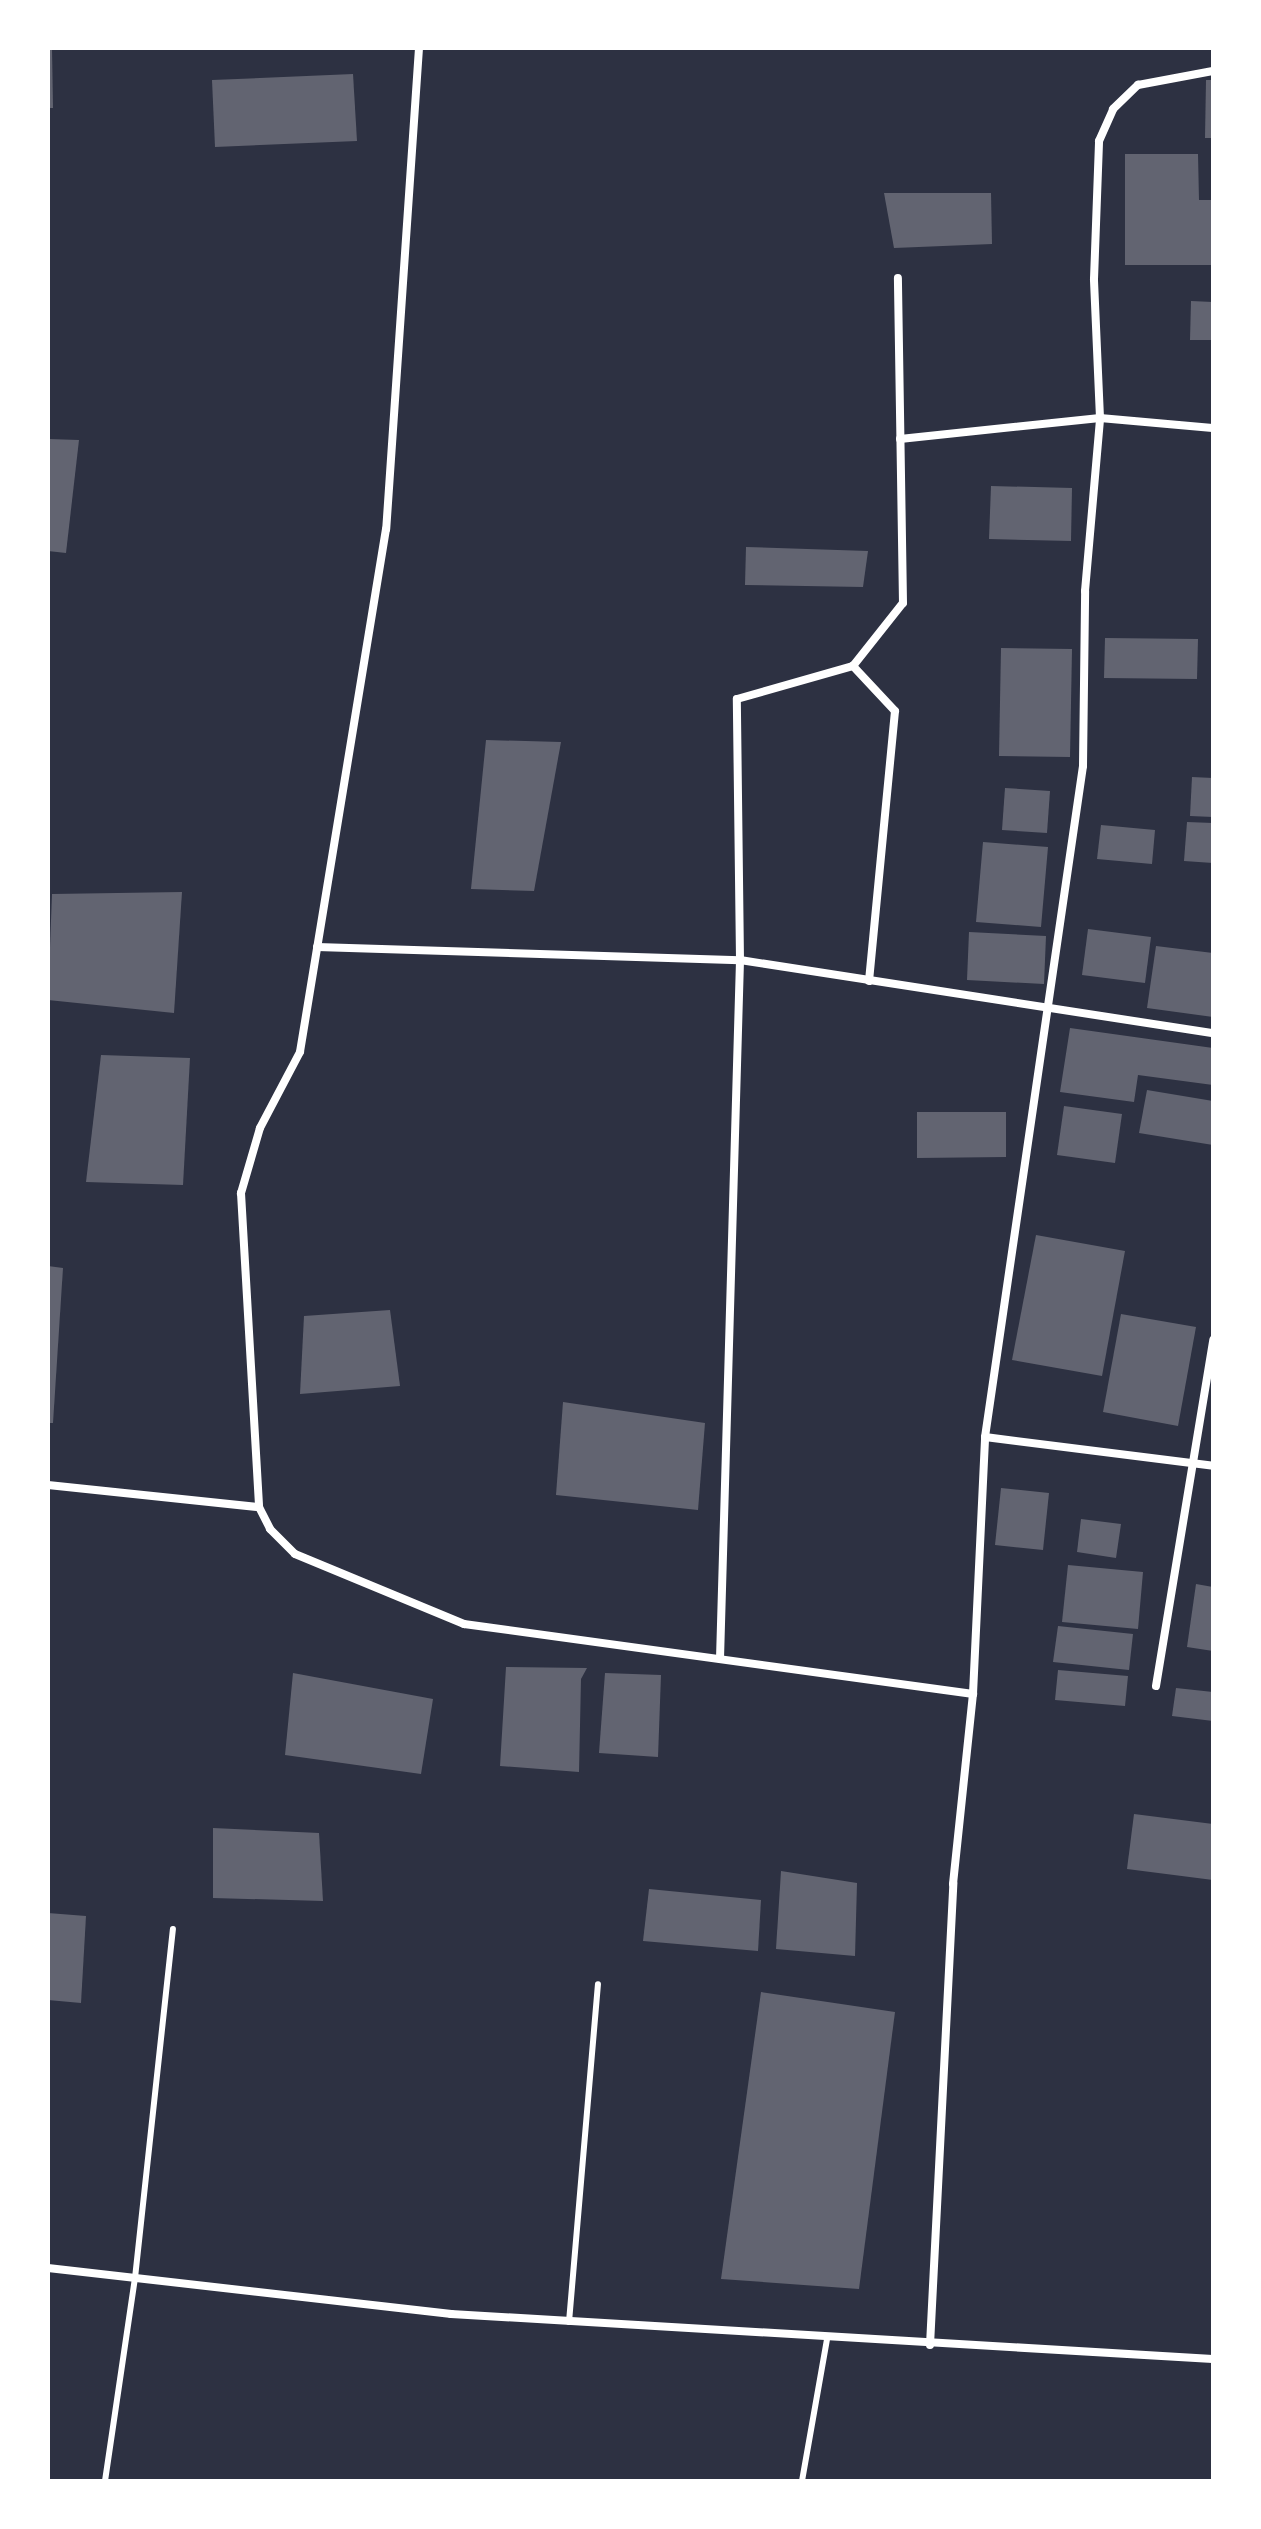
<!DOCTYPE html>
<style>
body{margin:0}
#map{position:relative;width:1261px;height:2529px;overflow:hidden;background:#2d3142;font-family:Ubuntu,sans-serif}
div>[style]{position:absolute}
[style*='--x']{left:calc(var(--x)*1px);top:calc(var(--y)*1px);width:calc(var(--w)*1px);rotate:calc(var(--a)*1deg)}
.building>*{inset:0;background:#626471}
.service>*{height:6px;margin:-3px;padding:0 3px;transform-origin:3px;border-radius:3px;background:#fff}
.minor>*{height:8px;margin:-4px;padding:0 4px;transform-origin:4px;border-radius:4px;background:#fff}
span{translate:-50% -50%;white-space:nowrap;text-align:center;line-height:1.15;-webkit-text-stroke:6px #fff;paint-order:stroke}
.frame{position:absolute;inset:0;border:50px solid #fff;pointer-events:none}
</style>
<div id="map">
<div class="building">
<div style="clip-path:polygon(48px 48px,52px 48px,53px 108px,48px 108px)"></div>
<div style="clip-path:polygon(353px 74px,357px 141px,215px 147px,212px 80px)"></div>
<div style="clip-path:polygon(1206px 80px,1213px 80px,1213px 138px,1205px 138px)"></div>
<div style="clip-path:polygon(1125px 154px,1198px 154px,1199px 200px,1213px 200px,1213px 265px,1125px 265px)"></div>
<div style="clip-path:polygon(884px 193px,991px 193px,992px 244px,894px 248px)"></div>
<div style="clip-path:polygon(1191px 301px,1213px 302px,1213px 340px,1190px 340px)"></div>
<div style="clip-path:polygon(48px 439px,79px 440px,66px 553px,48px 551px)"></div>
<div style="clip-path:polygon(991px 486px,1072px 488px,1071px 541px,989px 539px)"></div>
<div style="clip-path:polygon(746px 547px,868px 551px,863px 587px,745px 585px)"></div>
<div style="clip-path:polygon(1105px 638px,1198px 639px,1197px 679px,1104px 678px)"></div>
<div style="clip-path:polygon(1001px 648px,1072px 649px,1070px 757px,999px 756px)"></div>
<div style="clip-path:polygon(486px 740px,561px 742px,534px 891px,471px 889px)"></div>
<div style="clip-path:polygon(1192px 777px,1213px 778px,1213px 817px,1190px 816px)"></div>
<div style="clip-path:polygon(1005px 788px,1050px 791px,1047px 833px,1002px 830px)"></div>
<div style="clip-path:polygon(1187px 822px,1213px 823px,1213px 863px,1184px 861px)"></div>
<div style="clip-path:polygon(1101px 825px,1155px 830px,1152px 864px,1097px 859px)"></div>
<div style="clip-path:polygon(983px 842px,1048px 847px,1041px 927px,976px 922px)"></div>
<div style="clip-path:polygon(182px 892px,174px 1013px,48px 1000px,52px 894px)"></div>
<div style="clip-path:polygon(1088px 929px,1151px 937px,1145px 983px,1082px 975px)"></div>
<div style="clip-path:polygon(969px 932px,1046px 936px,1044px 984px,967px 980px)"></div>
<div style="clip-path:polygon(1156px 946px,1213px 953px,1213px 1017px,1147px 1008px)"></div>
<div style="clip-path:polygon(1070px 1028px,1213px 1048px,1213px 1085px,1138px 1075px,1134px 1102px,1060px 1092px)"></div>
<div style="clip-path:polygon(101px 1055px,190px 1058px,183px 1185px,86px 1182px)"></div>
<div style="clip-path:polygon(1147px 1090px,1213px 1101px,1213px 1145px,1139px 1133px)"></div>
<div style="clip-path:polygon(1064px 1106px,1122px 1114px,1115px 1163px,1057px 1155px)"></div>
<div style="clip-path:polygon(917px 1112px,1006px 1112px,1006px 1157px,917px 1158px)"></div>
<div style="clip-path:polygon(1036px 1235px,1125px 1251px,1102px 1376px,1012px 1360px)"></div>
<div style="clip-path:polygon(48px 1266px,63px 1268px,53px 1423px,48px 1423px)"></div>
<div style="clip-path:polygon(390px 1310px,400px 1386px,300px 1394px,304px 1316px)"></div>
<div style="clip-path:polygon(1121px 1314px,1196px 1327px,1178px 1426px,1103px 1412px)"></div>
<div style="clip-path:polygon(563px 1402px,705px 1423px,698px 1510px,556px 1495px)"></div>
<div style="clip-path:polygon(1001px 1488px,1049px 1493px,1043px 1550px,995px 1545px)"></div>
<div style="clip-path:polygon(1081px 1519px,1121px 1524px,1116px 1558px,1077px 1552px)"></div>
<div style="clip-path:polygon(1068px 1565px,1143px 1572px,1138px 1629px,1062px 1622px)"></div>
<div style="clip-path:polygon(1196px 1584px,1213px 1587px,1213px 1651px,1187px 1647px)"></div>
<div style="clip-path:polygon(1058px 1626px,1133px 1634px,1129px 1670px,1053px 1662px)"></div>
<div style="clip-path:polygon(506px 1667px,587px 1668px,581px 1679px,579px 1772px,500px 1766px)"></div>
<div style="clip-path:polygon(1058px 1670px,1128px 1676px,1125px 1706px,1055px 1700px)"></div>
<div style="clip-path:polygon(293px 1673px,433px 1699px,421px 1774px,285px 1755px)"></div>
<div style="clip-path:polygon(605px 1673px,661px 1675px,658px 1757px,599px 1753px)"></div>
<div style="clip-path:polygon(1176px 1688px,1213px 1692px,1213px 1721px,1172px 1716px)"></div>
<div style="clip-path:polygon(1134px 1814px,1213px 1824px,1213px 1880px,1127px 1869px)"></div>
<div style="clip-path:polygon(213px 1828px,319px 1833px,323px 1901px,213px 1898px)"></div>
<div style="clip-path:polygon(781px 1871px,857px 1883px,855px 1956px,776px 1949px)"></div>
<div style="clip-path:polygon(649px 1889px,761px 1900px,758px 1951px,643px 1941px)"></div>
<div style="clip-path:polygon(48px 1913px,86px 1916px,81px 2003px,48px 2000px)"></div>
<div style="clip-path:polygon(761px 1992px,895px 2012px,859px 2289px,721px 2279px)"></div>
</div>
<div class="service">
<div style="--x:569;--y:2322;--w:339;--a:-85.1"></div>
<div style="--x:105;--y:2481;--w:205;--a:-81.6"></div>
<div style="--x:135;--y:2278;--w:351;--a:-83.8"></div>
<div style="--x:802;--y:2481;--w:144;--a:-80"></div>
</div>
<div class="minor">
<div style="--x:419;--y:48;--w:482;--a:93.9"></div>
<div style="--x:386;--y:529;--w:530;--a:99.34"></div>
<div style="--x:300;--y:1052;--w:86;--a:117.8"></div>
<div style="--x:260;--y:1128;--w:68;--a:106.3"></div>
<div style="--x:241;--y:1193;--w:315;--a:86.7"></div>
<div style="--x:259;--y:1507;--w:25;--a:63"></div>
<div style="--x:270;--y:1529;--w:35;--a:45"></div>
<div style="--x:295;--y:1554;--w:183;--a:22.5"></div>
<div style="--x:464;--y:1624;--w:514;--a:7.83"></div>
<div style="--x:900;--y:439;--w:201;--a:-6"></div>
<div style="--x:1100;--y:418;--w:113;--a:5.1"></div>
<div style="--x:317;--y:947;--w:423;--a:1.8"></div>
<div style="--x:740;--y:960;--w:479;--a:8.8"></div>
<div style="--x:869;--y:981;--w:271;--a:-84.5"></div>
<div style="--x:895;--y:711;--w:62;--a:-133"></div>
<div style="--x:853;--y:666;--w:80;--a:-51.6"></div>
<div style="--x:903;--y:603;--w:325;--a:-90.9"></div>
<div style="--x:985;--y:1437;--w:230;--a:7.2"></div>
<div style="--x:48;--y:1485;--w:212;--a:6"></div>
<div style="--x:720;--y:1659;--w:699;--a:-88.36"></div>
<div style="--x:740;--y:960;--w:261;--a:-90.7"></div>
<div style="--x:737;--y:699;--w:121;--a:-15.9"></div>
<div style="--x:1156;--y:1686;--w:351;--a:-80.6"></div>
<div style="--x:48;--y:2268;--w:406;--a:6.5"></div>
<div style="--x:451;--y:2314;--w:763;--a:3.38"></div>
<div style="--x:930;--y:2345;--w:462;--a:-87.1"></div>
<div style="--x:953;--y:1884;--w:191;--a:-84"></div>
<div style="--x:973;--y:1694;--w:257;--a:-87.3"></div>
<div style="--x:985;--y:1437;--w:678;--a:-81.69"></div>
<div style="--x:1083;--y:766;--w:175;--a:-89.3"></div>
<div style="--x:1085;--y:591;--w:174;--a:-85"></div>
<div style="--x:1100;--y:418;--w:139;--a:-92.5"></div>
<div style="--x:1094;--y:279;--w:138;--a:-87.9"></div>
<div style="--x:1099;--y:141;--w:35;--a:-66"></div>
<div style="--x:1113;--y:109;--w:35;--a:-44"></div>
<div style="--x:1138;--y:85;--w:76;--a:-10.6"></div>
</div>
<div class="frame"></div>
</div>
